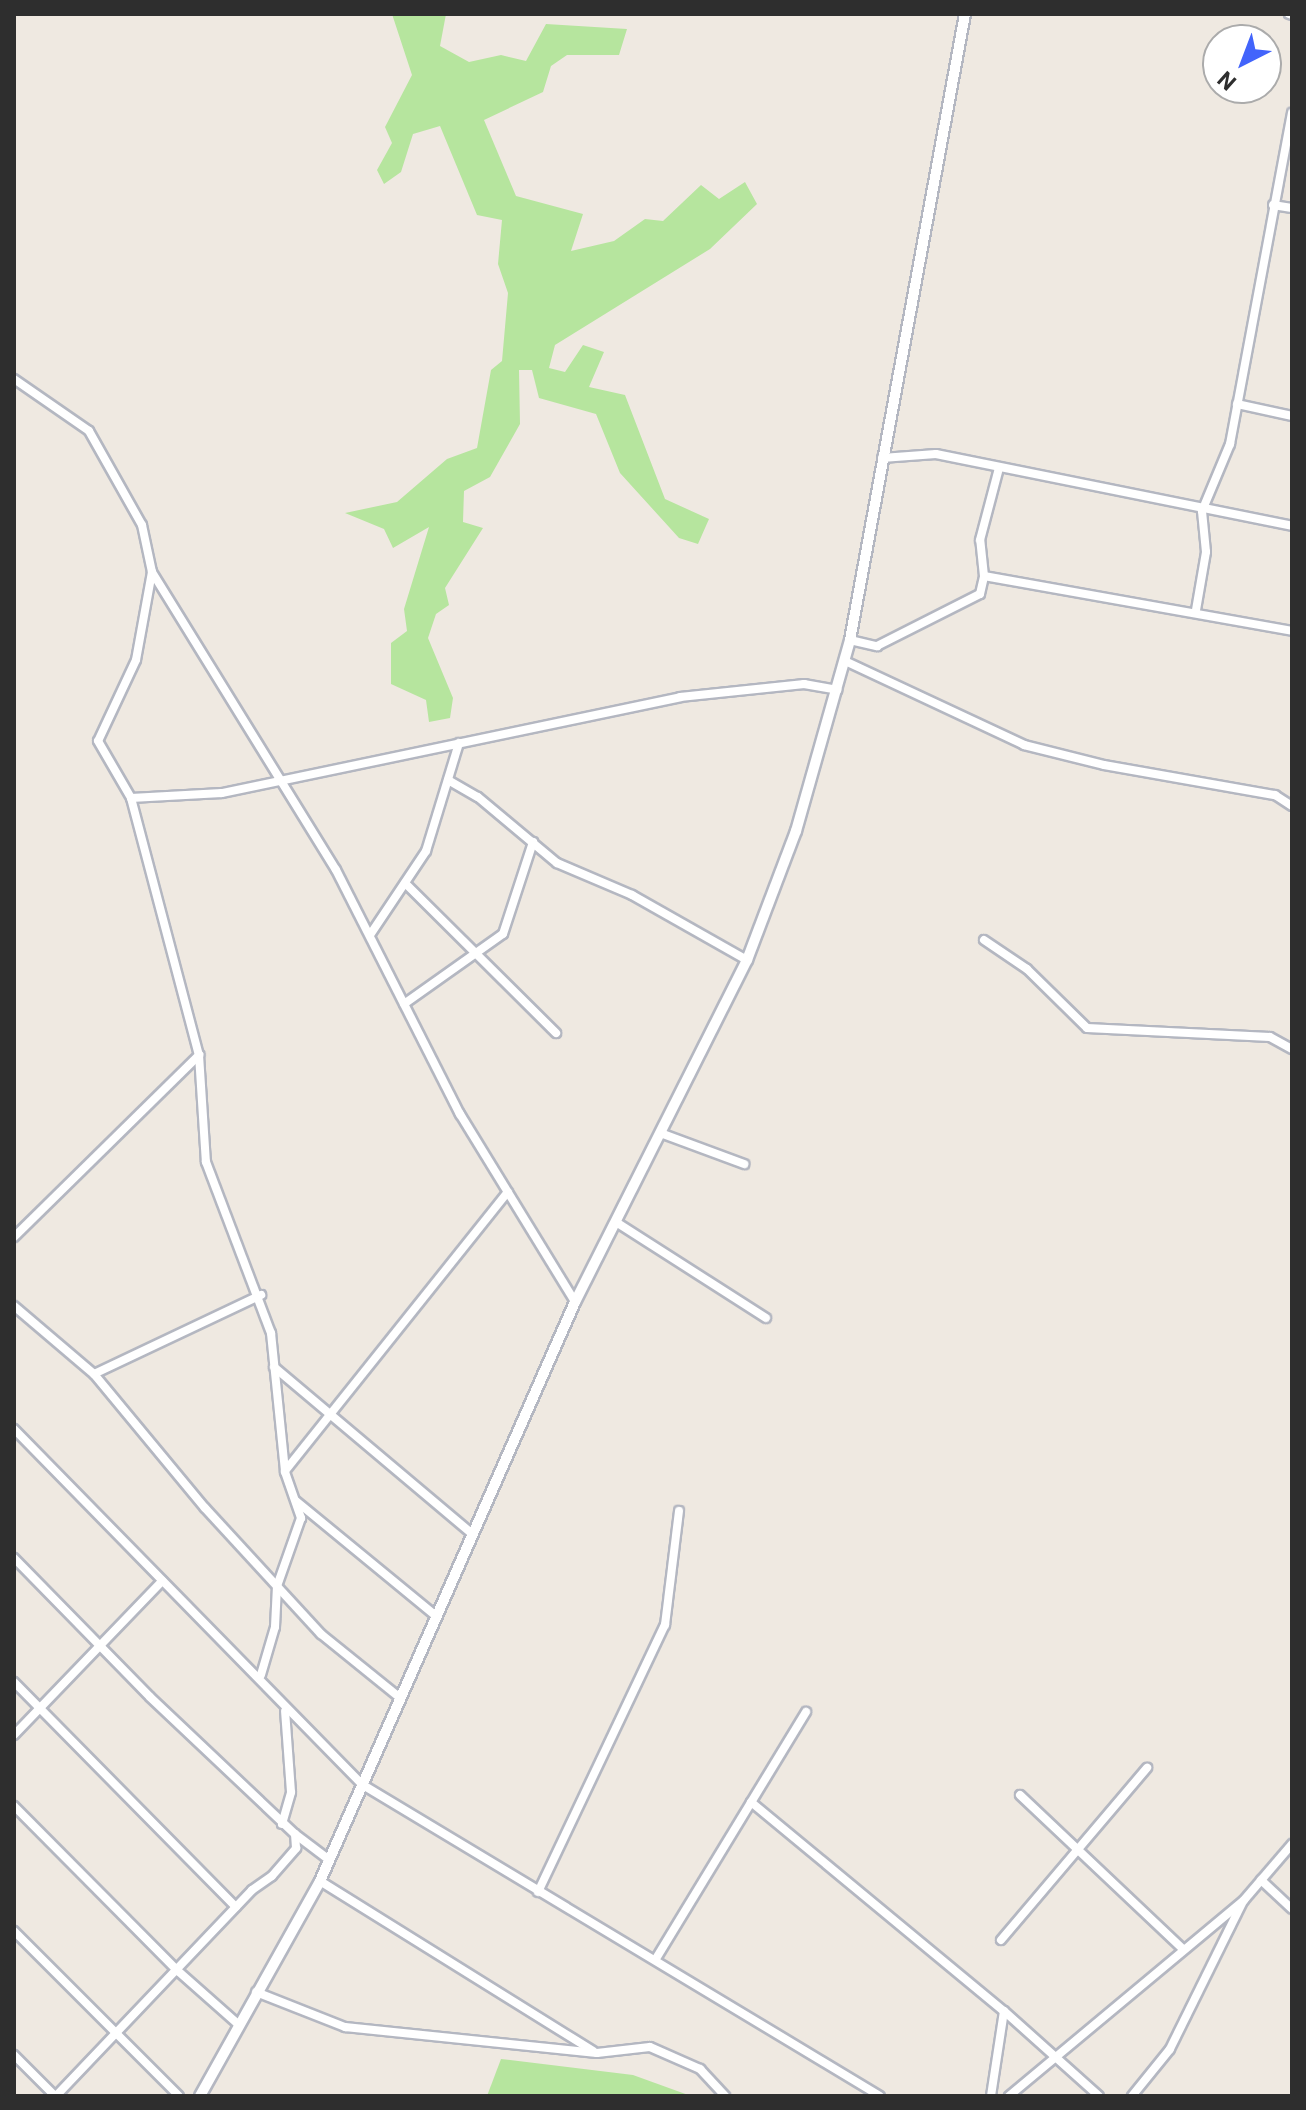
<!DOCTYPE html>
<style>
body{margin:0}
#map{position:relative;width:1306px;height:2110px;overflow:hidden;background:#efe9e1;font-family:Roboto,sans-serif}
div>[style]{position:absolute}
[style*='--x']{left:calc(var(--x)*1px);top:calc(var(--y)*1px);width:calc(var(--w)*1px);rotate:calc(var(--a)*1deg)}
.green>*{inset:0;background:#b6e59e}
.roads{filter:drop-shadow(2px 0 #b4b7c1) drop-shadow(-2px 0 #b4b7c1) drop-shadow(0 2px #b4b7c1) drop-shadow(0 -2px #b4b7c1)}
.minor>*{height:8px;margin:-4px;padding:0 4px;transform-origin:4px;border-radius:4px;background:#fff}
.tertiary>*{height:10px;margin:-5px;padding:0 5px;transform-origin:5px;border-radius:5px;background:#fff}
span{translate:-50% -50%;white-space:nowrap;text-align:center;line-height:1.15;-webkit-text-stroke:6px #fff;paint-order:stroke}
.frame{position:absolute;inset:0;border:16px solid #2e2e2e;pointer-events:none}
.north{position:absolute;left:1202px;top:24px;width:80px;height:80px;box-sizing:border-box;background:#fff;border:2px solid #ababab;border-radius:50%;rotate:222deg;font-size:22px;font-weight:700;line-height:32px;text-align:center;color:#2e2e2e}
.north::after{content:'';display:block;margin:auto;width:28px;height:36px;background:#4264fb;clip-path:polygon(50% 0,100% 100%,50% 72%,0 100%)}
</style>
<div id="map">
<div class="green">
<div style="clip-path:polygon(392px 14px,446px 14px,440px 46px,469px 62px,501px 55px,526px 61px,546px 24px,627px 29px,619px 55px,567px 55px,551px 66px,543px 92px,484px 120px,516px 196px,583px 214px,571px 251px,614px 241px,645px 219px,663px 221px,701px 185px,719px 199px,745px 182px,757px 204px,710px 249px,555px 345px,549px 368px,565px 372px,583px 345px,604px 352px,589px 387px,625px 395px,665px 499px,709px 519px,698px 544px,679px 538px,620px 473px,596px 414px,539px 398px,532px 370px,519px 370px,520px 424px,490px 477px,464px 491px,463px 522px,483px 528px,445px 588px,449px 605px,436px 614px,428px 638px,453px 698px,450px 718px,429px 722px,426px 700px,391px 684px,391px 643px,407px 631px,404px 609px,429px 527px,393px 548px,384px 529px,345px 513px,397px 502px,447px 459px,477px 448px,491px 370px,502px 361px,508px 293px,498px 264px,502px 220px,477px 215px,440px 126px,413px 134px,401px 172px,384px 184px,377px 170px,392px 143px,385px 127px,412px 75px)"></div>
<div style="clip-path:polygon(501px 2059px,633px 2075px,691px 2096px,487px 2096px)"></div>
</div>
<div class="roads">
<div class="minor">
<div style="--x:1289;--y:14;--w:3;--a:18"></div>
<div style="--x:1273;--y:205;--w:19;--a:9"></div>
<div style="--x:14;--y:379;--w:91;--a:34.7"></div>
<div style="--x:89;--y:431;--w:108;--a:60.6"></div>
<div style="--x:142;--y:525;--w:48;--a:78"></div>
<div style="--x:152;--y:572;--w:89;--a:100.3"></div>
<div style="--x:136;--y:660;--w:89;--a:115.1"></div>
<div style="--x:98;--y:741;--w:66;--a:59.9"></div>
<div style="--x:131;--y:798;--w:266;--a:75.2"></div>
<div style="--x:199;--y:1055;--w:107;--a:86.3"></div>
<div style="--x:206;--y:1162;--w:183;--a:69.2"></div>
<div style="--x:271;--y:1333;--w:140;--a:84.2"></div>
<div style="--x:285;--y:1472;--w:49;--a:70.8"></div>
<div style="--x:301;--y:1518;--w:72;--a:109.4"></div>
<div style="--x:277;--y:1586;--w:41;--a:92.8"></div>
<div style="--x:275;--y:1627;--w:50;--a:106.3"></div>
<div style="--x:1237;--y:404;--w:56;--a:12.3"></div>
<div style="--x:882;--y:458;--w:54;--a:-4.2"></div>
<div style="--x:936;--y:454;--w:363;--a:11.4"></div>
<div style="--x:152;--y:572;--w:350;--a:58.3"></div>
<div style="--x:336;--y:870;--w:274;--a:63.1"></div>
<div style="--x:460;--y:1114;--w:220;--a:58.5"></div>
<div style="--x:984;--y:576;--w:313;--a:10.1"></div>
<div style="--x:1196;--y:610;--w:59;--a:-80.2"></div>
<div style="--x:1206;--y:552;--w:41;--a:-95.6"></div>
<div style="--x:1202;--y:511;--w:73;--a:-67.3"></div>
<div style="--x:1230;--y:444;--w:337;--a:-79.4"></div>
<div style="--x:850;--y:640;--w:28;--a:13"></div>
<div style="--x:877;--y:646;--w:115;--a:-26.8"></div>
<div style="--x:980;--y:594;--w:18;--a:-77"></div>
<div style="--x:984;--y:576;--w:36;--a:-96"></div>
<div style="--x:980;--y:540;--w:74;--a:-75.2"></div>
<div style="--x:845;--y:661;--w:198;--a:25.1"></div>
<div style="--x:1024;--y:745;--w:82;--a:14"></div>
<div style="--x:1104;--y:765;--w:174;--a:10"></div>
<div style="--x:1275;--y:795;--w:20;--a:33"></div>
<div style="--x:448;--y:780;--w:34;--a:30"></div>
<div style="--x:478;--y:797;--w:103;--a:39.9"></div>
<div style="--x:557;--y:863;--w:82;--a:23.1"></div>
<div style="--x:632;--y:895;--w:132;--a:29.5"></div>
<div style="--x:131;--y:798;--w:91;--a:-3.1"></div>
<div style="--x:222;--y:793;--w:468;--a:-11.8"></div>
<div style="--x:680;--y:697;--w:125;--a:-6"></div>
<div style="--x:804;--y:684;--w:34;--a:10"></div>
<div style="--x:405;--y:883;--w:213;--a:44.8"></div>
<div style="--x:370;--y:935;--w:101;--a:-56.3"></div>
<div style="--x:426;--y:851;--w:113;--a:-73"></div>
<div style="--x:984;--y:940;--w:52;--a:34"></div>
<div style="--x:1027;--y:969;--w:84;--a:44.5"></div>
<div style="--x:1087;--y:1028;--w:183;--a:2.8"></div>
<div style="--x:1270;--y:1037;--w:25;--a:29"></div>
<div style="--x:404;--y:1004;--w:121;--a:-35.3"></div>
<div style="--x:503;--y:934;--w:97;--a:-71.9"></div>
<div style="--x:660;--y:1133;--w:90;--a:20.3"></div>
<div style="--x:616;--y:1222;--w:178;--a:32.6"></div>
<div style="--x:14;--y:1237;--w:260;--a:-44.5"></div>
<div style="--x:14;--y:1306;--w:105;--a:40.4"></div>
<div style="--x:94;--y:1374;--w:174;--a:50.4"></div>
<div style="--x:205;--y:1508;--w:171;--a:47.4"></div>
<div style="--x:321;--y:1634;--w:100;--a:38.9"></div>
<div style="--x:274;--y:1367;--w:259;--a:40.1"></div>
<div style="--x:94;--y:1374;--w:185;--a:-25.3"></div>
<div style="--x:14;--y:1429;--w:499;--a:45.6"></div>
<div style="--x:363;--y:1785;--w:603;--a:31.03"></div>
<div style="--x:285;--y:1471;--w:357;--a:-51.4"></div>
<div style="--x:296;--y:1501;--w:181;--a:39.4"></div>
<div style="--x:14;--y:1558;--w:194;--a:45.6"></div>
<div style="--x:150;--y:1697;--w:199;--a:43.4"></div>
<div style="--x:14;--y:1682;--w:316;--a:45.4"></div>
<div style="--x:14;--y:1735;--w:214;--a:-46.1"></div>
<div style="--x:1020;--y:1795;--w:224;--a:43.4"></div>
<div style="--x:751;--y:1802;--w:328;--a:39.6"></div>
<div style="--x:1004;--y:2011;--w:86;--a:98.7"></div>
<div style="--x:14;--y:1806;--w:233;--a:45.2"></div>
<div style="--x:178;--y:1971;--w:80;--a:41.5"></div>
<div style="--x:282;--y:1824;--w:33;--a:-74"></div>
<div style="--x:291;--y:1792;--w:81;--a:-94.2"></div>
<div style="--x:1261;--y:1880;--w:42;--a:43.1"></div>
<div style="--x:320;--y:1881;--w:322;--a:31.9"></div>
<div style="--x:538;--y:1892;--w:296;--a:-64.6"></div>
<div style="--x:665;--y:1625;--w:115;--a:-83"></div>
<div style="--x:14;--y:1931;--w:233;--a:45"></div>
<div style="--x:1001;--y:1940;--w:226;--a:-49.7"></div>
<div style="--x:657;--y:1957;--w:287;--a:-58.7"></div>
<div style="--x:256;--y:1992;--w:96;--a:21.5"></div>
<div style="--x:345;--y:2027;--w:253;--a:5.9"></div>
<div style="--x:597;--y:2053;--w:53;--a:-6.5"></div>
<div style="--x:650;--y:2047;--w:55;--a:23.7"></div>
<div style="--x:700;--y:2069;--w:37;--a:47"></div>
<div style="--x:1004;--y:2011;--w:127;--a:41.8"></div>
<div style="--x:14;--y:2055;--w:58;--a:45"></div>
<div style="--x:56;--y:2096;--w:284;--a:-46.4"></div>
<div style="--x:252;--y:1890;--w:24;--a:-35"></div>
<div style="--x:272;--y:1876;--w:37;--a:-49"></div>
<div style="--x:296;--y:1848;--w:14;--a:-94"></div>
<div style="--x:295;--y:1834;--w:41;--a:37.1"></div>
<div style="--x:1009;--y:2096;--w:306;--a:-39.8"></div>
<div style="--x:1244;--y:1900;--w:74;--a:-49.4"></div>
<div style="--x:1132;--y:2096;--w:60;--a:-51"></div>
<div style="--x:1170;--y:2049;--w:163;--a:-63.7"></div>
</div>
<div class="tertiary">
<div style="--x:200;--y:2096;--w:246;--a:-60.8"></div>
<div style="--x:320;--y:1881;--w:633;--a:-66.23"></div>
<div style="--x:575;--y:1302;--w:383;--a:-63.3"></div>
<div style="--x:747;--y:960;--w:138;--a:-69.2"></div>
<div style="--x:796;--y:831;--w:198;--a:-74.2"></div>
<div style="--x:850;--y:640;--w:636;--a:-79.59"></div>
</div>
</div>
<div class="frame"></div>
<div class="north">N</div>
</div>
